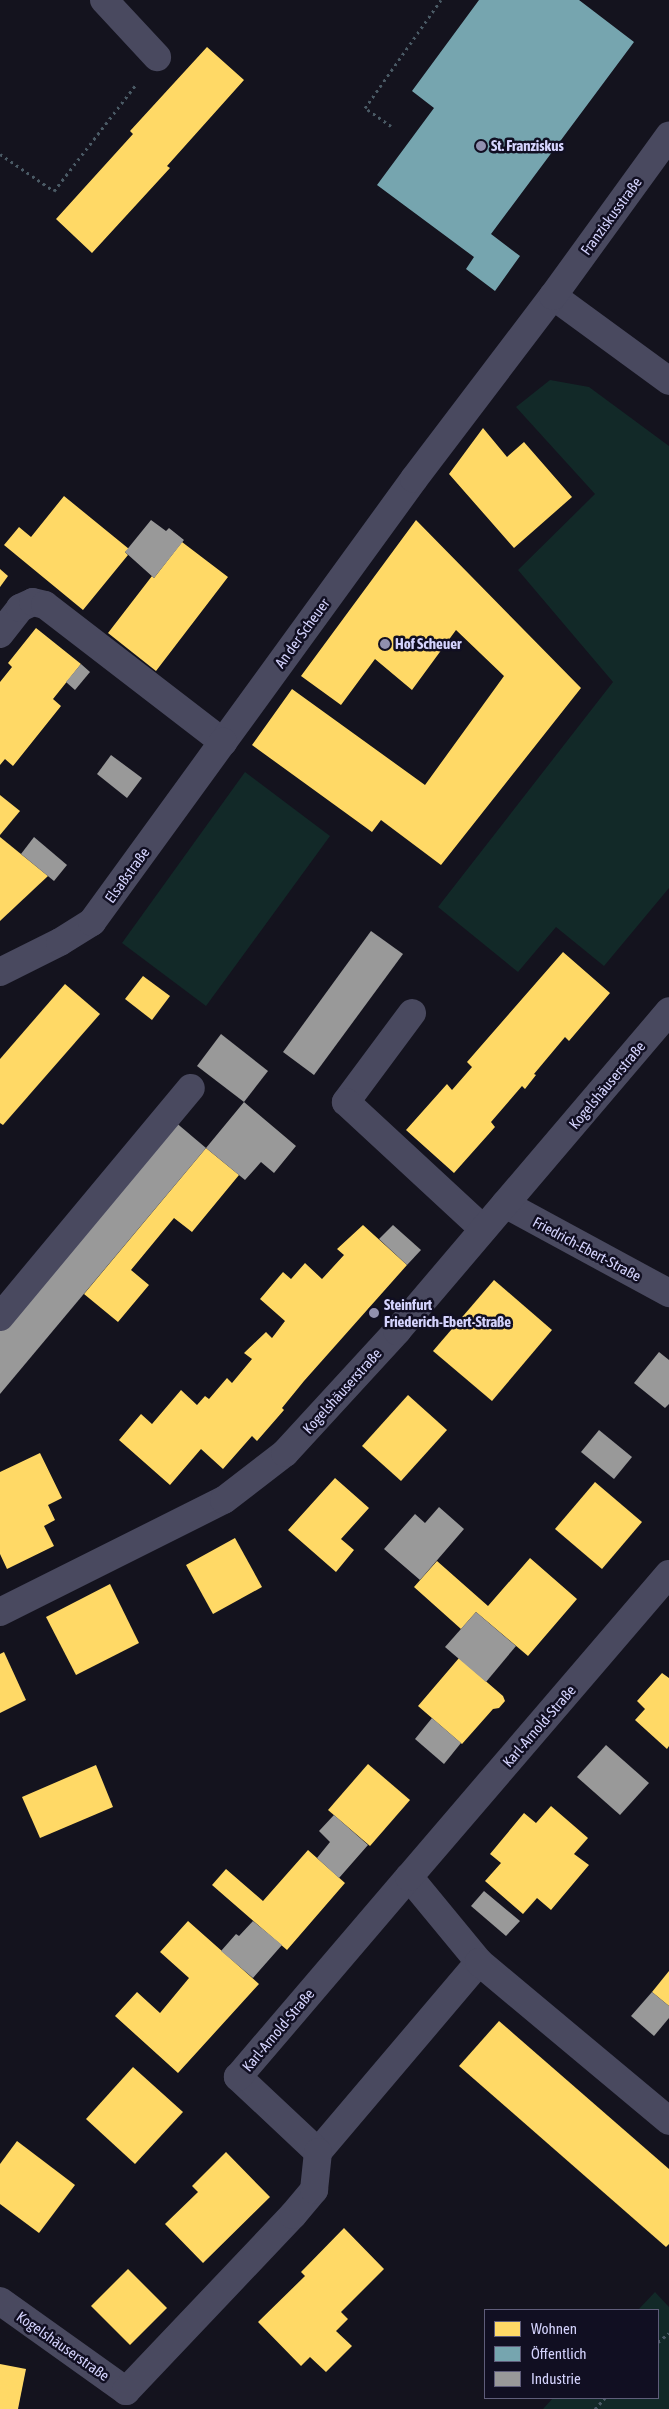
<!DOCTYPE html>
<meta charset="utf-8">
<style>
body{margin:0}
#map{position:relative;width:669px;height:2409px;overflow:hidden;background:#14131e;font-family:"Asap Condensed",sans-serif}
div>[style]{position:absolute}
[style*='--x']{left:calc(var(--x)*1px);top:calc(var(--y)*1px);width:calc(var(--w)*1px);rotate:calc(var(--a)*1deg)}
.green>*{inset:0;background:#122928}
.homes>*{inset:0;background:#ffd966}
.public>*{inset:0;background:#76a5af}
.industry>*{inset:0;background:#999}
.path>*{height:3px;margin-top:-1.5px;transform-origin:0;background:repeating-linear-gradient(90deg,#4a5a65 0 2.5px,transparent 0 6.5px)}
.minor>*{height:28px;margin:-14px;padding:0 14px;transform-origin:14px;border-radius:14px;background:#49495f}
.dots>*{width:14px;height:14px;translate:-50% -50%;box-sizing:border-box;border:2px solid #110f22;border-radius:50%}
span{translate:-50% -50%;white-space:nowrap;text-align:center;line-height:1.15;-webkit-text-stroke:5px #110f22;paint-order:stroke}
.poi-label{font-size:15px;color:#d4d3fd;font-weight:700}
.left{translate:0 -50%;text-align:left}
.street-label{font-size:15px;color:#d4d3fd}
.legend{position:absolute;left:484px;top:2309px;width:175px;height:90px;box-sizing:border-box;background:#110f22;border:1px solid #5f5d7a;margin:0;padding:6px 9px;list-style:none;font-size:15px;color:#d4d3fd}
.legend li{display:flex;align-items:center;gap:10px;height:25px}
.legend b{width:25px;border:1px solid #5f5d7a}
</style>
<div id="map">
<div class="green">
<div style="clip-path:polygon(550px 380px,589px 387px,669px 446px,669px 888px,604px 966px,556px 927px,518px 972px,438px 907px,613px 682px,518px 570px,595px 494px,516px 407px)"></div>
<div style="clip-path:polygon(245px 772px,330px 836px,206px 1006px,122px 943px)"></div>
<div style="clip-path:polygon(655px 2292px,669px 2307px,669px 2409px,543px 2409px,553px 2398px,658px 2398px,658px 2310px,638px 2310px)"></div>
</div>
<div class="homes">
<div style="clip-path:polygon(207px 47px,244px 80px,167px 166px,170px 168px,92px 253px,56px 219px,133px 134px,130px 131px)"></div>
<div style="clip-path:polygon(483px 428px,507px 457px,524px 442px,572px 497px,514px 548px,449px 474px)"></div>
<div style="clip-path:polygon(64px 496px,129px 549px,125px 552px,128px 555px,83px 610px,4px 545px,19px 527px,31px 537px)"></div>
<div style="clip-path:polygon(416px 520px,581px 688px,441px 865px,381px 820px,372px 832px,252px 745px,292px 689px,425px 785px,504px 676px,456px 630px,412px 690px,375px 659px,341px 705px,301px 676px)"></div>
<div style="clip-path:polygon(182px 542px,228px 577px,156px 671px,108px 633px,152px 576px,154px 578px)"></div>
<div style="clip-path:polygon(0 569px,8px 576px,0 587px)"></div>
<div style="clip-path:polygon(36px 628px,81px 664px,53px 699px,61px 706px,13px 766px,5px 759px,0 765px,0 682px,12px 667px,8px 663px)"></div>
<div style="clip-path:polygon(0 795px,20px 811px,0 835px)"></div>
<div style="clip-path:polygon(0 837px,48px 876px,0 921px)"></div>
<div style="clip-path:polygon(563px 952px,610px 993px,569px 1041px,565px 1037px,534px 1074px,536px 1075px,525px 1089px,522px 1086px,491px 1122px,495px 1127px,454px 1173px,406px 1130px,447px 1084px,452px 1090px,472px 1067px,467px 1062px)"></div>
<div style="clip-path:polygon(143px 976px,170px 996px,152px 1020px,125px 999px)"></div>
<div style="clip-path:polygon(65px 984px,100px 1014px,3px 1125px,0 1123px,0 1059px)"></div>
<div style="clip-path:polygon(206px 1148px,239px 1175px,192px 1232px,174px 1218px,131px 1270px,149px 1285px,118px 1322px,84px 1294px)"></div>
<div style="clip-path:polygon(363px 1225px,407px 1265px,304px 1381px,282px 1408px,284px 1410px,257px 1441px,252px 1436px,223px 1469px,201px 1449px,170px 1485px,119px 1440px,141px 1414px,152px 1424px,181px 1390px,197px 1405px,205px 1396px,209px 1399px,227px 1378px,232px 1383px,252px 1359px,244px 1353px,266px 1332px,272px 1338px,285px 1321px,260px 1299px,283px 1272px,291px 1279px,305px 1263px,322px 1279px,344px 1255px,337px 1249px)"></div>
<div style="clip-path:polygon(494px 1280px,552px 1330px,492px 1401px,433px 1351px)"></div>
<div style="clip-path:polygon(408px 1395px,447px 1430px,401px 1481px,362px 1446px)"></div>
<div style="clip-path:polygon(40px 1453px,62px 1498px,48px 1505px,55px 1520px,44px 1526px,54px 1546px,7px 1569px,0 1554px,0 1472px)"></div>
<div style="clip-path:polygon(335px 1478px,369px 1508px,341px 1539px,354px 1550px,336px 1572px,288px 1530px)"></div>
<div style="clip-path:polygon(595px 1482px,642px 1522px,602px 1569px,555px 1529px)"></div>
<div style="clip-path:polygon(235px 1538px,262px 1587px,213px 1614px,186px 1565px)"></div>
<div style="clip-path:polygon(530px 1558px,577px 1599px,528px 1656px,476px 1612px,461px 1629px,414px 1587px,437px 1561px,488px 1606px)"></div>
<div style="clip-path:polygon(110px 1584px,139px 1643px,76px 1675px,46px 1617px)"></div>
<div style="clip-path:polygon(4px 1652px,26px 1700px,0 1713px,0 1654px)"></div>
<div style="clip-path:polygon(459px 1658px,503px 1696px,505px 1701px,499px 1708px,493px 1709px,462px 1744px,418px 1706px)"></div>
<div style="clip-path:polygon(662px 1673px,669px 1678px,669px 1746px,667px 1749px,635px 1720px,645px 1709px,637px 1701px)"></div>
<div style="clip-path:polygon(368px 1764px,410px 1800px,370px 1846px,328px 1810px)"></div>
<div style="clip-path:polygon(96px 1765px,113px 1807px,40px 1838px,22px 1797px)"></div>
<div style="clip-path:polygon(551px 1806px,588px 1838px,574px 1854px,589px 1865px,551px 1910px,537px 1898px,523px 1914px,485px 1881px,501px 1863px,490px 1854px,524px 1813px,536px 1823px)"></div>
<div style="clip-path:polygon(308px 1850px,345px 1883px,287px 1950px,212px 1885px,226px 1869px,263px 1901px)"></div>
<div style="clip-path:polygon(188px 1921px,259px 1984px,178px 2073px,115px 2016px,137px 1992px,160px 2013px,189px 1978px,160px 1952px)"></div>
<div style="clip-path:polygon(669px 1971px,669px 2006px,652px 1992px)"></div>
<div style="clip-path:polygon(499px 2021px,669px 2169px,669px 2244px,666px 2247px,459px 2066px)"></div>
<div style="clip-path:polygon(133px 2067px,183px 2112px,135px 2164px,86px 2119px)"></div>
<div style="clip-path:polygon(17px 2141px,75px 2185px,39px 2233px,0 2204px,0 2164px)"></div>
<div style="clip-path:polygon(226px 2152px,270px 2197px,203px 2263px,165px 2224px,198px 2192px,192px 2186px)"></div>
<div style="clip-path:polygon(344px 2228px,384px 2269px,341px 2312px,348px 2319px,336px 2331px,352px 2346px,326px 2372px,310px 2357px,301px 2366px,258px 2322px,305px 2276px,301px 2272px)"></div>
<div style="clip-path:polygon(128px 2269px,167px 2308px,130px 2345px,91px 2306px)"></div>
<div style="clip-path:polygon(0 2364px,26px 2369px,18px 2409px,0 2409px)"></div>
</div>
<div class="public">
<div style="clip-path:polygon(479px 0,579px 0,634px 42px,491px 234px,520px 256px,495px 291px,466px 269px,474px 257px,377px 185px,434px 108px,412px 91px)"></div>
</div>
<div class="industry">
<div style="clip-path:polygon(151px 520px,166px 531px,169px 528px,184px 540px,154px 578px,125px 552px)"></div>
<div style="clip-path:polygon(81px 664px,90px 672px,75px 690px,66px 682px)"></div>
<div style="clip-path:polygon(111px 755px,142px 778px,127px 798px,97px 774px)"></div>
<div style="clip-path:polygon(34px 837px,67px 865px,54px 881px,21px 854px)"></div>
<div style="clip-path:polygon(371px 931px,403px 954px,314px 1075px,283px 1052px)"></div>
<div style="clip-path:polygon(221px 1034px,268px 1071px,244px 1102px,197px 1066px)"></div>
<div style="clip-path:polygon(244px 1102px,296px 1146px,274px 1173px,261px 1162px,245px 1180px,206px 1148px)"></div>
<div style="clip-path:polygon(174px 1121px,206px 1148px,0 1394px,0 1328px)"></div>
<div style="clip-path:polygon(393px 1225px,421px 1250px,407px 1265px,379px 1239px)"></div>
<div style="clip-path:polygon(659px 1352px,669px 1360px,669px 1404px,665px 1408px,634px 1383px)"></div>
<div style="clip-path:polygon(599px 1430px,632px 1457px,614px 1479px,581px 1452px)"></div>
<div style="clip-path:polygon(439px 1507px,464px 1529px,420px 1580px,384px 1549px,415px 1514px,425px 1523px)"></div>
<div style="clip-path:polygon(476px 1612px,516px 1646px,486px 1682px,445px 1647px)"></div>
<div style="clip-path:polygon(432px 1718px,461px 1743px,444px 1764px,415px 1739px)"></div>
<div style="clip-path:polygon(606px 1745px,649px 1783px,620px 1815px,577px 1777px)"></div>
<div style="clip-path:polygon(334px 1815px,368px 1845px,339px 1878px,317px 1858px,330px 1842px,319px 1831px)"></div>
<div style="clip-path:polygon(484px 1891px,520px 1921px,506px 1936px,471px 1906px)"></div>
<div style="clip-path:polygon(253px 1921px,282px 1945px,253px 1978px,221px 1951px,236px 1934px,239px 1936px)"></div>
<div style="clip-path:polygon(652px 1992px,669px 2006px,669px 2018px,654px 2036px,631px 2016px)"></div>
</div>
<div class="path">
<div style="--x:391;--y:126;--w:32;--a:-145"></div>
<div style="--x:365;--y:108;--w:132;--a:-54.9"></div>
<div style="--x:0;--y:154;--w:65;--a:34.4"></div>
<div style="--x:54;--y:191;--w:133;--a:-52.4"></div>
<div style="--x:658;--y:2342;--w:14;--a:-39"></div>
<div style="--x:595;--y:2409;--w:15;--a:-48"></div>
</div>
<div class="minor">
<div style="--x:104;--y:0;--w:78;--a:47.1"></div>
<div style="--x:553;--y:296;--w:144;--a:36.2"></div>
<div style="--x:0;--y:634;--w:33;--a:-52"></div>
<div style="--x:20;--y:608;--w:14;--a:-25"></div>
<div style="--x:33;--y:602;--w:12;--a:14"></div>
<div style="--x:45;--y:605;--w:225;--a:37.6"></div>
<div style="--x:223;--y:742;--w:325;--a:-54"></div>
<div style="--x:414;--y:479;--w:230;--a:-52.8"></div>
<div style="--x:553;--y:296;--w:198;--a:-54.1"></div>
<div style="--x:0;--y:972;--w:67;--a:-26.6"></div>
<div style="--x:60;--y:942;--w:38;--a:-32"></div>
<div style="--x:92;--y:922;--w:223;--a:-54"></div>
<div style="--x:412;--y:1013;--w:111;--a:126.6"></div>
<div style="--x:346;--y:1102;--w:187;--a:42.8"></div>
<div style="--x:505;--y:1204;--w:187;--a:28.5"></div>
<div style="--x:0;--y:1317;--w:298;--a:-50.2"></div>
<div style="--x:0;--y:1612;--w:250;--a:-26.6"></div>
<div style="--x:224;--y:1500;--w:77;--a:-37.6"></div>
<div style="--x:285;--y:1453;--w:166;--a:-47.4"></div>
<div style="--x:397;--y:1331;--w:420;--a:-49.6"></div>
<div style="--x:409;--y:1877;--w:110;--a:50.5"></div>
<div style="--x:479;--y:1962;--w:249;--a:130.3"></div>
<div style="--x:318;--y:2152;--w:110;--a:-136.8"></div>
<div style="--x:238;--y:2077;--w:263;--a:-49.5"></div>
<div style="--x:409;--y:1877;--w:399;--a:-49.4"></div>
<div style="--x:479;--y:1962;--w:248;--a:39.9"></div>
<div style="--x:0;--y:2301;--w:155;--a:35.5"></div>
<div style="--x:126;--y:2391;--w:243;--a:-46.5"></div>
<div style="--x:293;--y:2215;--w:33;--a:-50"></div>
<div style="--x:314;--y:2190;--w:38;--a:-84"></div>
</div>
<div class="dots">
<div style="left:481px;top:146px;background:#9190af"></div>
<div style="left:385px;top:644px;background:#9190af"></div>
<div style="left:374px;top:1313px;background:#9190af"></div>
</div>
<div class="poi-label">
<span class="left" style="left:491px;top:146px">St. Franziskus</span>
<span class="left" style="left:395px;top:644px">Hof Scheuer</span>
<span class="left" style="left:384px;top:1313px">Steinfurt<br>Friederich-Ebert-Straße</span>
</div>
<div class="street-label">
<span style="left:611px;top:216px;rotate:-54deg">Franziskusstraße</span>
<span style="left:302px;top:633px;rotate:-54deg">An der Scheuer</span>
<span style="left:127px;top:875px;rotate:-54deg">Elsaßstraße</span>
<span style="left:607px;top:1085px;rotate:-50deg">Kogelshäuserstraße</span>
<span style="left:587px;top:1249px;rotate:28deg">Friedrich-Ebert-Straße</span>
<span style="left:342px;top:1391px;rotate:-48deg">Kogelshäuserstraße</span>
<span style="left:539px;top:1726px;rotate:-49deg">Karl-Arnold-Straße</span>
<span style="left:278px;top:2030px;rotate:-50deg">Karl-Arnold-Straße</span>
<span style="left:63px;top:2346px;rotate:35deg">Kogelshäuserstraße</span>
</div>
<ul class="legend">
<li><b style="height:14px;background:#ffd966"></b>Wohnen</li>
<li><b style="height:14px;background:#76a5af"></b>Öffentlich</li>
<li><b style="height:14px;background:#999"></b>Industrie</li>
</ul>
</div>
